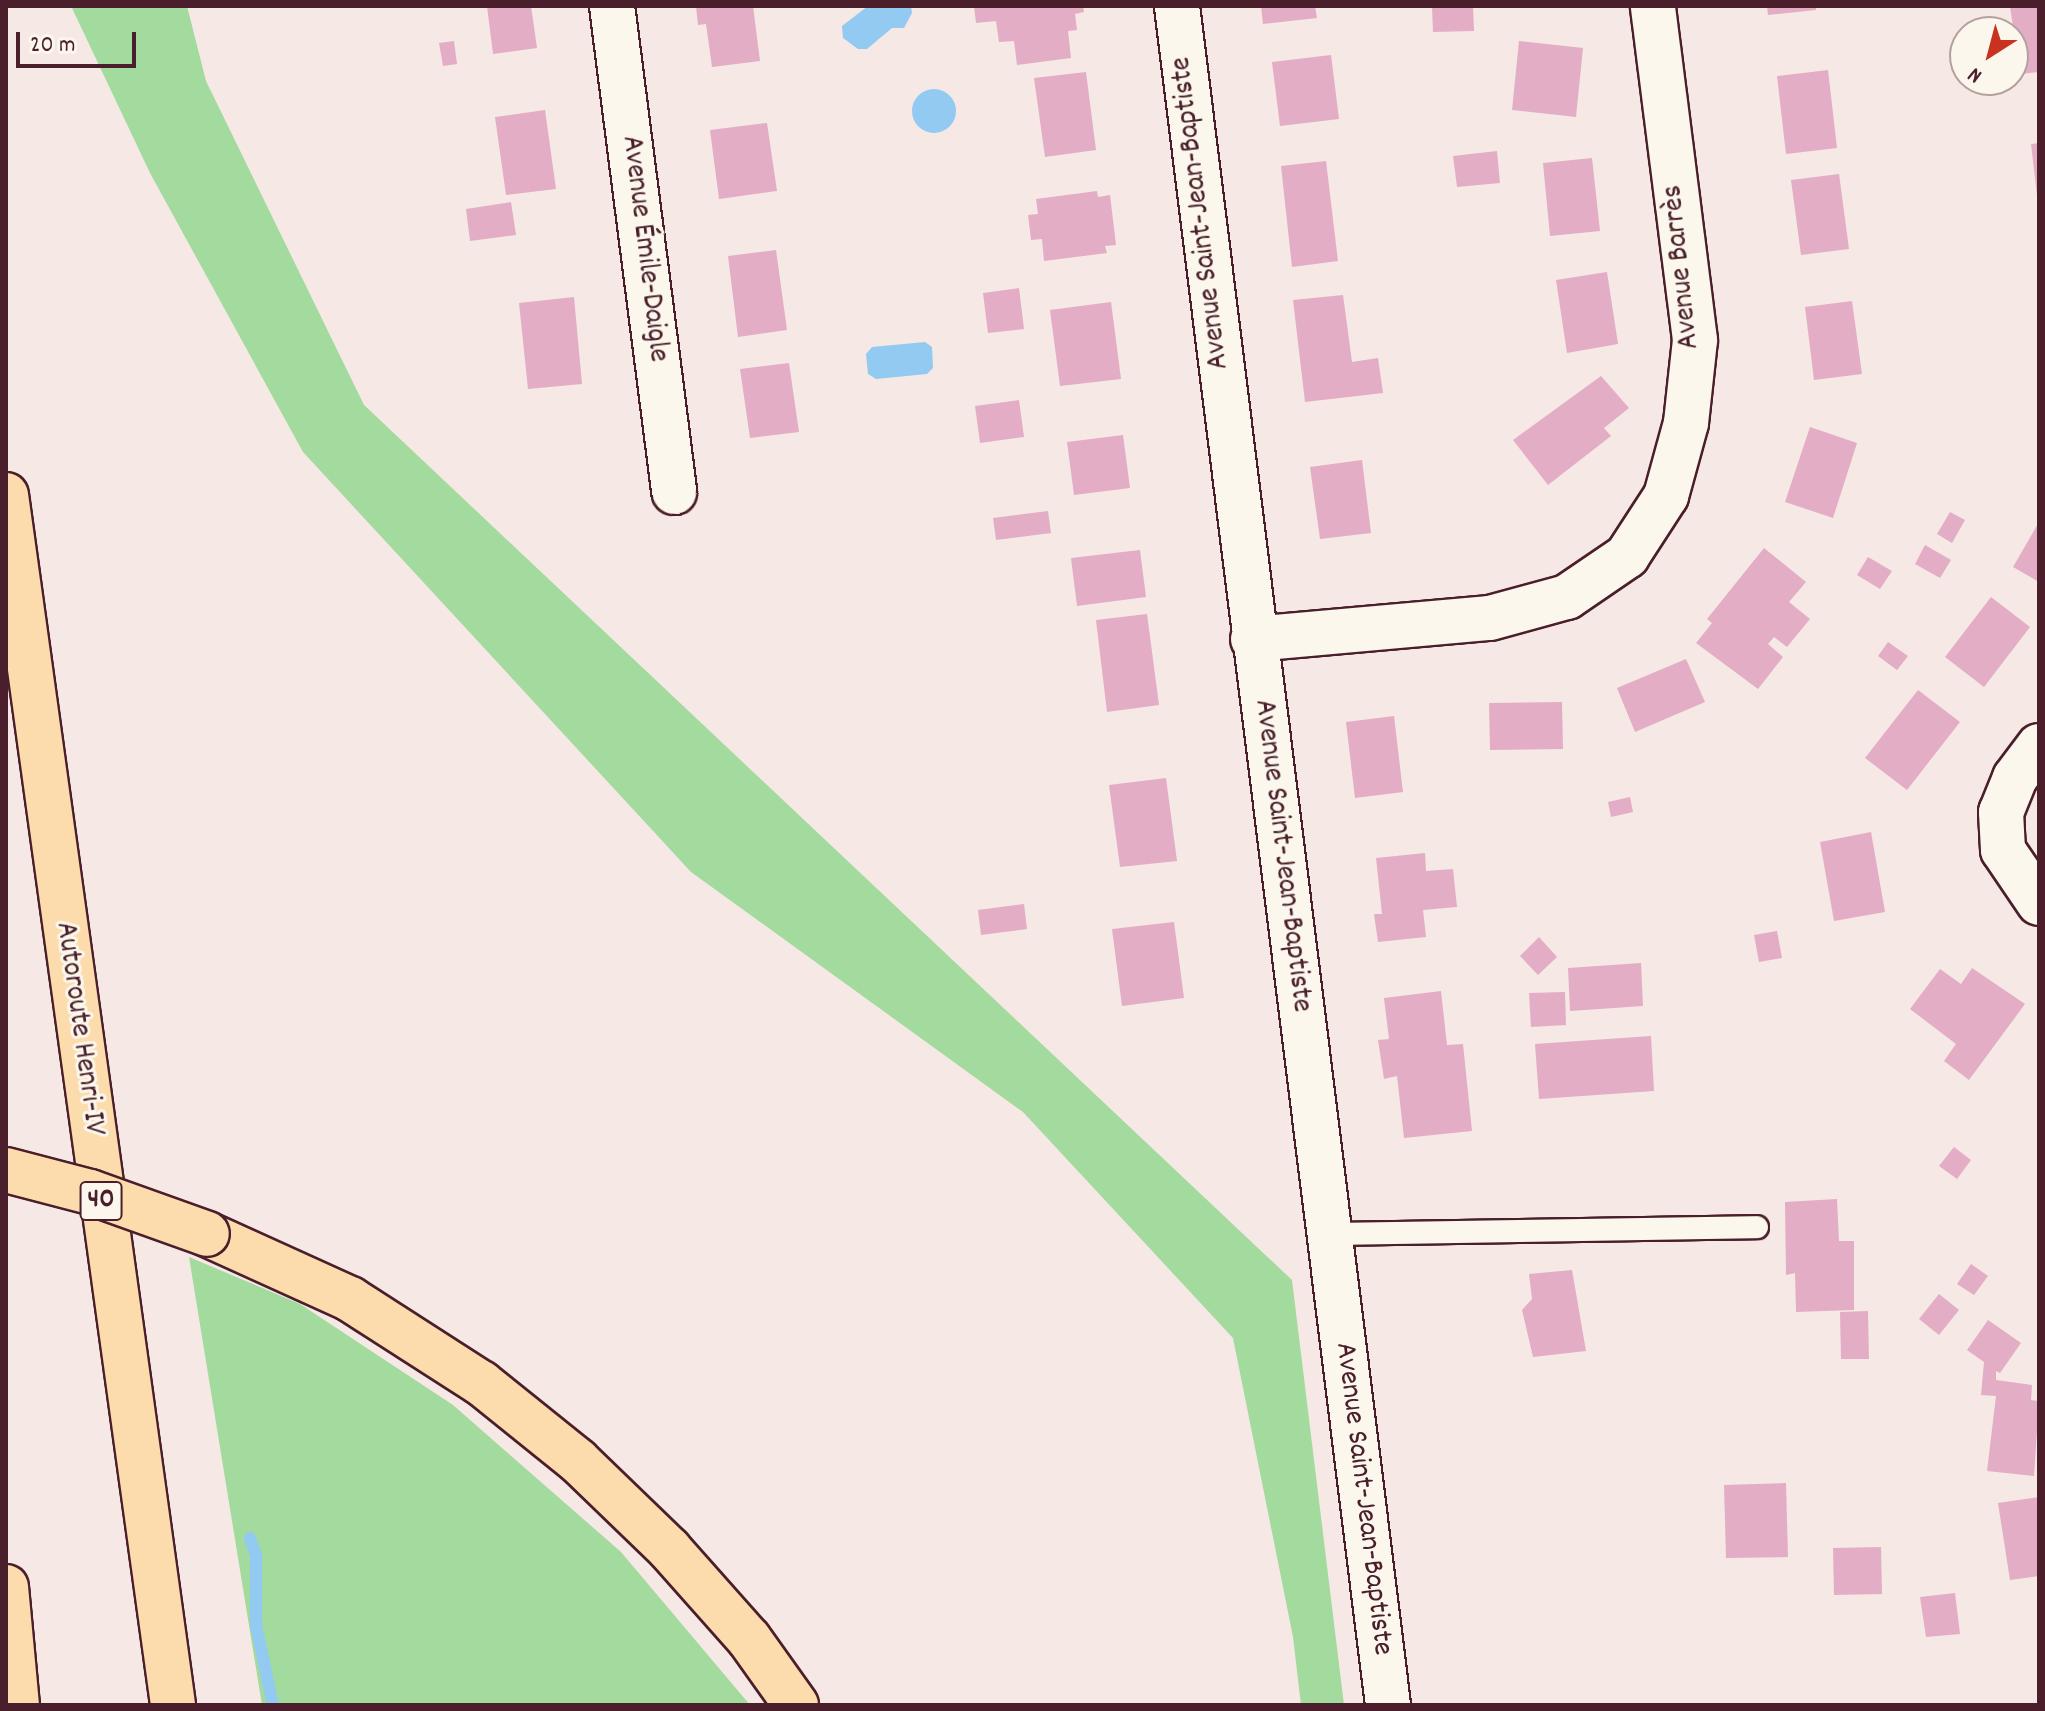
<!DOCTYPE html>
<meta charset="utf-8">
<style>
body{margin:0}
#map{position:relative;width:2045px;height:1711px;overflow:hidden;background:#f6e8e4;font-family:Dekko,sans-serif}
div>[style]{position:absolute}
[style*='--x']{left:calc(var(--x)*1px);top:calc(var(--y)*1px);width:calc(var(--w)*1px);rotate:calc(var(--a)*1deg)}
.green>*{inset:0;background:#a3da9e}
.water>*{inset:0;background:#92caf1}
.round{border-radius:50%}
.stream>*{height:12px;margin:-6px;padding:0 6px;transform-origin:6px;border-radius:6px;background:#92caf1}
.building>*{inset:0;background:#e3adc5}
.roads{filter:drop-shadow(2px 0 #4a1f2b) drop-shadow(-2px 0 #4a1f2b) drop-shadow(0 2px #4a1f2b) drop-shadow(0 -2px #4a1f2b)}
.lane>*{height:22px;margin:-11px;padding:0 11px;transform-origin:11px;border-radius:11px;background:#fbf7ec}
.street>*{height:44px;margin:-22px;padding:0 22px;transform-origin:22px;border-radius:22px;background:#fbf7ec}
.secondary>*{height:44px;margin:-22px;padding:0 22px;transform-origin:22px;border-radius:22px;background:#fbf7ec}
.highway>*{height:44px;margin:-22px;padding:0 22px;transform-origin:22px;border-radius:22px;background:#fcdcac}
.bridges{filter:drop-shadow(2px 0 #4a1f2b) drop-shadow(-2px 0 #4a1f2b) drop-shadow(0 2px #4a1f2b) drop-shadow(0 -2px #4a1f2b)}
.highway-bridge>*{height:44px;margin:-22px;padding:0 22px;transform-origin:22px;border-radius:22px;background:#fcdcac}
span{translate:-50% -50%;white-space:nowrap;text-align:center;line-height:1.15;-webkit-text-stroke:6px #fbf7ec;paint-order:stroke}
.shield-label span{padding:2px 6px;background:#fbf7ec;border:2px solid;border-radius:6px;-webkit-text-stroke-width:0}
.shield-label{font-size:28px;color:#4a1f2b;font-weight:700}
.street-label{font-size:30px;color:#4a1f2b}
.frame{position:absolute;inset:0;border:8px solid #4a1f2b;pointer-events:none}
.north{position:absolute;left:1949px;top:16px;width:80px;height:80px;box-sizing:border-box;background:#fbf7ec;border:2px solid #b4a19f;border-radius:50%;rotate:216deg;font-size:22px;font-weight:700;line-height:32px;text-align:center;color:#4a1f2b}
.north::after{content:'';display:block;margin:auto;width:28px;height:36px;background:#c8321e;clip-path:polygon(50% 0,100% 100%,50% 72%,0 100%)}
.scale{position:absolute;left:16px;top:32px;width:120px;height:36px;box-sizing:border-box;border:4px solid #4a1f2b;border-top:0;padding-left:10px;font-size:24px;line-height:28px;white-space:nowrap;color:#4a1f2b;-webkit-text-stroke:6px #fbf7ec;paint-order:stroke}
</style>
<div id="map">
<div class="green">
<div style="clip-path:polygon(71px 6px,187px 6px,206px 81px,364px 405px,1292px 1280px,1344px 1705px,1301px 1705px,1293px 1637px,1233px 1338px,1023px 1112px,691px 872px,303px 452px,150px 173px)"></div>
<div style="clip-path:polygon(189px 1257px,300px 1304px,453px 1405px,621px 1552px,750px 1705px,262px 1705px)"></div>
</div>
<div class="water">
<div style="clip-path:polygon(868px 6px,911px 6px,912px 13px,904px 28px,892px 28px,867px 49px,858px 49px,843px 38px,842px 26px)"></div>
<div class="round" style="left:912px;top:89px;width:44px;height:44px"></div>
<div style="clip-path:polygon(925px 342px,932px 347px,933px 368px,927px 374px,876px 379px,868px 374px,866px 354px,872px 347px)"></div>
</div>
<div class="stream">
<div style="--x:250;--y:1538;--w:18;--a:71"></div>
<div style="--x:256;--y:1555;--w:70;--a:90"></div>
<div style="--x:256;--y:1625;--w:82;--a:78"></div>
</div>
<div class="building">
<div style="clip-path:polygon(487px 6px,531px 6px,537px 48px,493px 54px)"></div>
<div style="clip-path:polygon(696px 6px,753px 6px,760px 61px,712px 67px,706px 24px,698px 25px)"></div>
<div style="clip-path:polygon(974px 6px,1083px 6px,1084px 12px,1075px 14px,1077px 30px,1068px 31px,1071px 58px,1017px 65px,1014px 41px,999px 42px,996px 21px,976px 23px)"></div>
<div style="clip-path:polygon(1261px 6px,1315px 6px,1317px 18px,1263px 24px)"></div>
<div style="clip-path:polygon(1432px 6px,1473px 6px,1474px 31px,1433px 32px)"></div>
<div style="clip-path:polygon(1767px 6px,1816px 6px,1816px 10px,1768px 15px)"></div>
<div style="clip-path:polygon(2010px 6px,2039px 6px,2039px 72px,2020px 74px)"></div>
<div style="clip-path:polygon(454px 41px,457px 64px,443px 66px,439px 43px)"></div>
<div style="clip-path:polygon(1519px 41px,1583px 48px,1576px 117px,1512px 110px)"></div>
<div style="clip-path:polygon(1331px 55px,1339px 119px,1280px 126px,1272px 62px)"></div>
<div style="clip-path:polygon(1828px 70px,1837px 148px,1786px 154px,1777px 76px)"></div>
<div style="clip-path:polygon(1086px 72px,1096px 150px,1045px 157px,1034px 78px)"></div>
<div style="clip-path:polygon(545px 110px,556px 189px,506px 195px,495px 117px)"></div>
<div style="clip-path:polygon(767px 123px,777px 191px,719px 199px,710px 130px)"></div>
<div style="clip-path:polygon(2039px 143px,2039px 195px,2037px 195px,2031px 144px)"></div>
<div style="clip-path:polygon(1497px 151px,1500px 183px,1457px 187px,1453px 156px)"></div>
<div style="clip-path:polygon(1592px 158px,1600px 231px,1550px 236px,1543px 163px)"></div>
<div style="clip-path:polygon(1326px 161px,1338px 261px,1292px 267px,1281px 166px)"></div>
<div style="clip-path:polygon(1839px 174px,1849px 249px,1801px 255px,1791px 180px)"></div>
<div style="clip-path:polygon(1097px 191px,1098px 197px,1110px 195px,1116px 245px,1105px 246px,1107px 253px,1044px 261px,1042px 239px,1031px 240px,1028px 215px,1038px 214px,1036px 199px)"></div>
<div style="clip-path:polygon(511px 202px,516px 235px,470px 241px,466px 209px)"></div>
<div style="clip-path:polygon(776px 250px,787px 330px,738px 337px,728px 256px)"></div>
<div style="clip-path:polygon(1607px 272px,1618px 344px,1567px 353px,1556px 280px)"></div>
<div style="clip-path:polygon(1019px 288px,1024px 329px,988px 333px,983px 293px)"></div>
<div style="clip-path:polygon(1343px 295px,1352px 362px,1378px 358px,1383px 393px,1305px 402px,1293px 300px)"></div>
<div style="clip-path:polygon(574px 297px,582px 384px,528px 389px,519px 303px)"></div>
<div style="clip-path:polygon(1852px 301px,1862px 374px,1814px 380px,1805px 307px)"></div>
<div style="clip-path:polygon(1111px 302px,1121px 379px,1060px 386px,1050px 310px)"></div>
<div style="clip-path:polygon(789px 363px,799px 432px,750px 438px,740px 369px)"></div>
<div style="clip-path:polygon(1601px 376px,1629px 408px,1604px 428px,1611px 436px,1548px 485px,1513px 440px)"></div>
<div style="clip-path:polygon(1019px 400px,1024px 437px,980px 443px,975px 406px)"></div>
<div style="clip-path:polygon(1810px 427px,1857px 443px,1833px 518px,1785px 502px)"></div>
<div style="clip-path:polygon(1123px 435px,1130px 488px,1074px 495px,1067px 442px)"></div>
<div style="clip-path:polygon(1362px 460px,1371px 533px,1320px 539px,1310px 467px)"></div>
<div style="clip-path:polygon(1048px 511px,1051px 533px,996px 540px,993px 518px)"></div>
<div style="clip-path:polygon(1950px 512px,1965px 520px,1952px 543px,1937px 534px)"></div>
<div style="clip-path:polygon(2039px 522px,2039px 582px,2013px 567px)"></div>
<div style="clip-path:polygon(1925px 545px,1951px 560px,1940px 578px,1915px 564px)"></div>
<div style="clip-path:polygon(1764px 548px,1806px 582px,1789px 602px,1810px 619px,1787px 647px,1774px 637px,1768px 644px,1783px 657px,1758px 689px,1696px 643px,1712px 623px,1707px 619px)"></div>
<div style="clip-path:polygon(1140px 550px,1146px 597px,1077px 606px,1071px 558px)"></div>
<div style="clip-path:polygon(1868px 557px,1892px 571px,1880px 589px,1857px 575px)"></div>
<div style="clip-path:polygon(1991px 597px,2030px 627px,1984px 687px,1945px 657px)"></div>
<div style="clip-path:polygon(1147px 614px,1159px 705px,1107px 712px,1096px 620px)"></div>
<div style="clip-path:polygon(1888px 642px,1908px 656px,1897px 670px,1878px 656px)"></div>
<div style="clip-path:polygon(1686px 659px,1705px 702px,1635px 732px,1617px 688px)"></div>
<div style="clip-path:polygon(1918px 690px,1960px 722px,1907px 790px,1865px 758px)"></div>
<div style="clip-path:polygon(1562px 702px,1563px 749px,1490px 750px,1489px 703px)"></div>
<div style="clip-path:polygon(1394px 716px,1403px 792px,1355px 798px,1346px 722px)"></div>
<div style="clip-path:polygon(1166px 778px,1177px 861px,1120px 867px,1109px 785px)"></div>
<div style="clip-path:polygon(1630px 797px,1633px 812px,1611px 817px,1608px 802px)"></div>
<div style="clip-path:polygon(1871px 832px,1885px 912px,1834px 921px,1820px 842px)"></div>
<div style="clip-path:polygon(1425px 853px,1426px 871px,1453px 869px,1457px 907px,1423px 910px,1426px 937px,1378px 942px,1374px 914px,1382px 914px,1376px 858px)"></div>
<div style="clip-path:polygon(1024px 904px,1027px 929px,981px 935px,978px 910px)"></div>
<div style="clip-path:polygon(1174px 922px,1184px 998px,1122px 1006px,1112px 929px)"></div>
<div style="clip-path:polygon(1777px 931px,1782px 958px,1759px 962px,1754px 935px)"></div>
<div style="clip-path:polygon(1539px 937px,1557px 957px,1538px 975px,1520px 956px)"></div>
<div style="clip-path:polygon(1641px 963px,1643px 1006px,1570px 1011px,1568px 968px)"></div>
<div style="clip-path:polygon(1972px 968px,2025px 1004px,1969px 1080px,1944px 1061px,1956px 1044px,1910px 1009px,1940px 969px,1961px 984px)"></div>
<div style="clip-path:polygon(1441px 991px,1447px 1045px,1463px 1044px,1472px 1131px,1404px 1138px,1397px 1076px,1384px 1079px,1378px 1040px,1389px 1039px,1384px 998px)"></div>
<div style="clip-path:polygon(1565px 992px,1566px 1025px,1531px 1027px,1529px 993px)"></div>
<div style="clip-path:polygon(1651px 1036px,1654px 1091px,1539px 1099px,1535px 1044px)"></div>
<div style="clip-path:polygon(1954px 1147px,1971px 1160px,1957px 1179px,1939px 1166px)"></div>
<div style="clip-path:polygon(1837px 1199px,1839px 1241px,1854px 1241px,1854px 1310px,1796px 1312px,1795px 1273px,1786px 1275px,1785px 1202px)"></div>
<div style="clip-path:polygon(1971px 1264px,1988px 1276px,1974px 1295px,1957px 1284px)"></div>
<div style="clip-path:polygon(1572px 1270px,1586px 1351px,1533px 1357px,1522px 1310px,1532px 1299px,1529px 1274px)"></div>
<div style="clip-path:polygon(1939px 1294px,1959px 1310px,1939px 1335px,1919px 1319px)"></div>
<div style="clip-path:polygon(1868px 1311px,1869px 1359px,1841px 1359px,1840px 1312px)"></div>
<div style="clip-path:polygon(1988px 1320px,2021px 1343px,2000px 1373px,1996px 1371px,1996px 1380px,2032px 1385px,2031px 1400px,2039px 1401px,2034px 1476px,1987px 1471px,1996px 1396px,1981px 1395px,1984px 1362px,1967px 1350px)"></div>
<div style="clip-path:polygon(1786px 1483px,1788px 1557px,1726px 1558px,1724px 1485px)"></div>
<div style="clip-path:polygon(2039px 1497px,2039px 1576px,2010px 1580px,1998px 1503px)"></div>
<div style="clip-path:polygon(1881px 1547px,1882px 1594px,1834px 1595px,1833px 1548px)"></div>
<div style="clip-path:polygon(1955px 1593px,1960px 1634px,1926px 1637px,1920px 1597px)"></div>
</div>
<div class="roads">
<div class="lane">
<div style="--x:1328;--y:1234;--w:429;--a:-0.9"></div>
</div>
<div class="street">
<div style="--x:612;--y:6;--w:490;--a:82.7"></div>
<div style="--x:1253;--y:639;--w:238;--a:-5.1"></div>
<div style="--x:1490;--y:618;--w:80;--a:-15.3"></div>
<div style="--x:1567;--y:597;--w:73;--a:-34.3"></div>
<div style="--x:1627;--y:556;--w:72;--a:-57"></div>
<div style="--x:1666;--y:496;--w:76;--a:-74.7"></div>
<div style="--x:1686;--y:423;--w:83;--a:-83.8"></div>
<div style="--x:1695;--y:340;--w:337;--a:-97.2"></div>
<div style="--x:2039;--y:746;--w:40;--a:127"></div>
<div style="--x:2015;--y:778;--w:37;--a:112"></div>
<div style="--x:2001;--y:812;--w:38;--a:87"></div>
<div style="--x:2003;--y:850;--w:64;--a:55.8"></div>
</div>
<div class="secondary">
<div style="--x:1177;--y:6;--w:1712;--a:82.92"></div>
</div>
<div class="highway">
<div style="--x:6;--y:495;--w:1221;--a:82.14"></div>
<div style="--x:207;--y:1234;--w:157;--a:24.4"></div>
<div style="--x:350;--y:1299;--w:156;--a:32.7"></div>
<div style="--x:481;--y:1383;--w:124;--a:38.8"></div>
<div style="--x:578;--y:1461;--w:127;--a:44"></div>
<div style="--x:669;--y:1549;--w:120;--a:48.4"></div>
<div style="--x:749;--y:1639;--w:81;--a:54.5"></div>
<div style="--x:6;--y:1587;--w:119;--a:84.7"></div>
</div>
</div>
<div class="bridges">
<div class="highway-bridge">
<div style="--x:6;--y:1170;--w:87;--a:14.7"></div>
<div style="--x:90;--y:1192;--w:124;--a:19.7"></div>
</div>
</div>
<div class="shield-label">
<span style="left:101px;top:1201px">40</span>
</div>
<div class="street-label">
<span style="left:1202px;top:213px;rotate:-97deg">Avenue Saint-Jean-Baptiste</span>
<span style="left:643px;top:249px;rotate:83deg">Avenue Émile-Daigle</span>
<span style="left:1683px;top:267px;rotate:-96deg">Avenue Barrès</span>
<span style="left:1281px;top:856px;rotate:83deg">Avenue Saint-Jean-Baptiste</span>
<span style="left:78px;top:1029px;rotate:82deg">Autoroute Henri-IV</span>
<span style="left:1362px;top:1499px;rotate:83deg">Avenue Saint-Jean-Baptiste</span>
</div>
<div class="frame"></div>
<div class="north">N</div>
<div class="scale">20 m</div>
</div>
